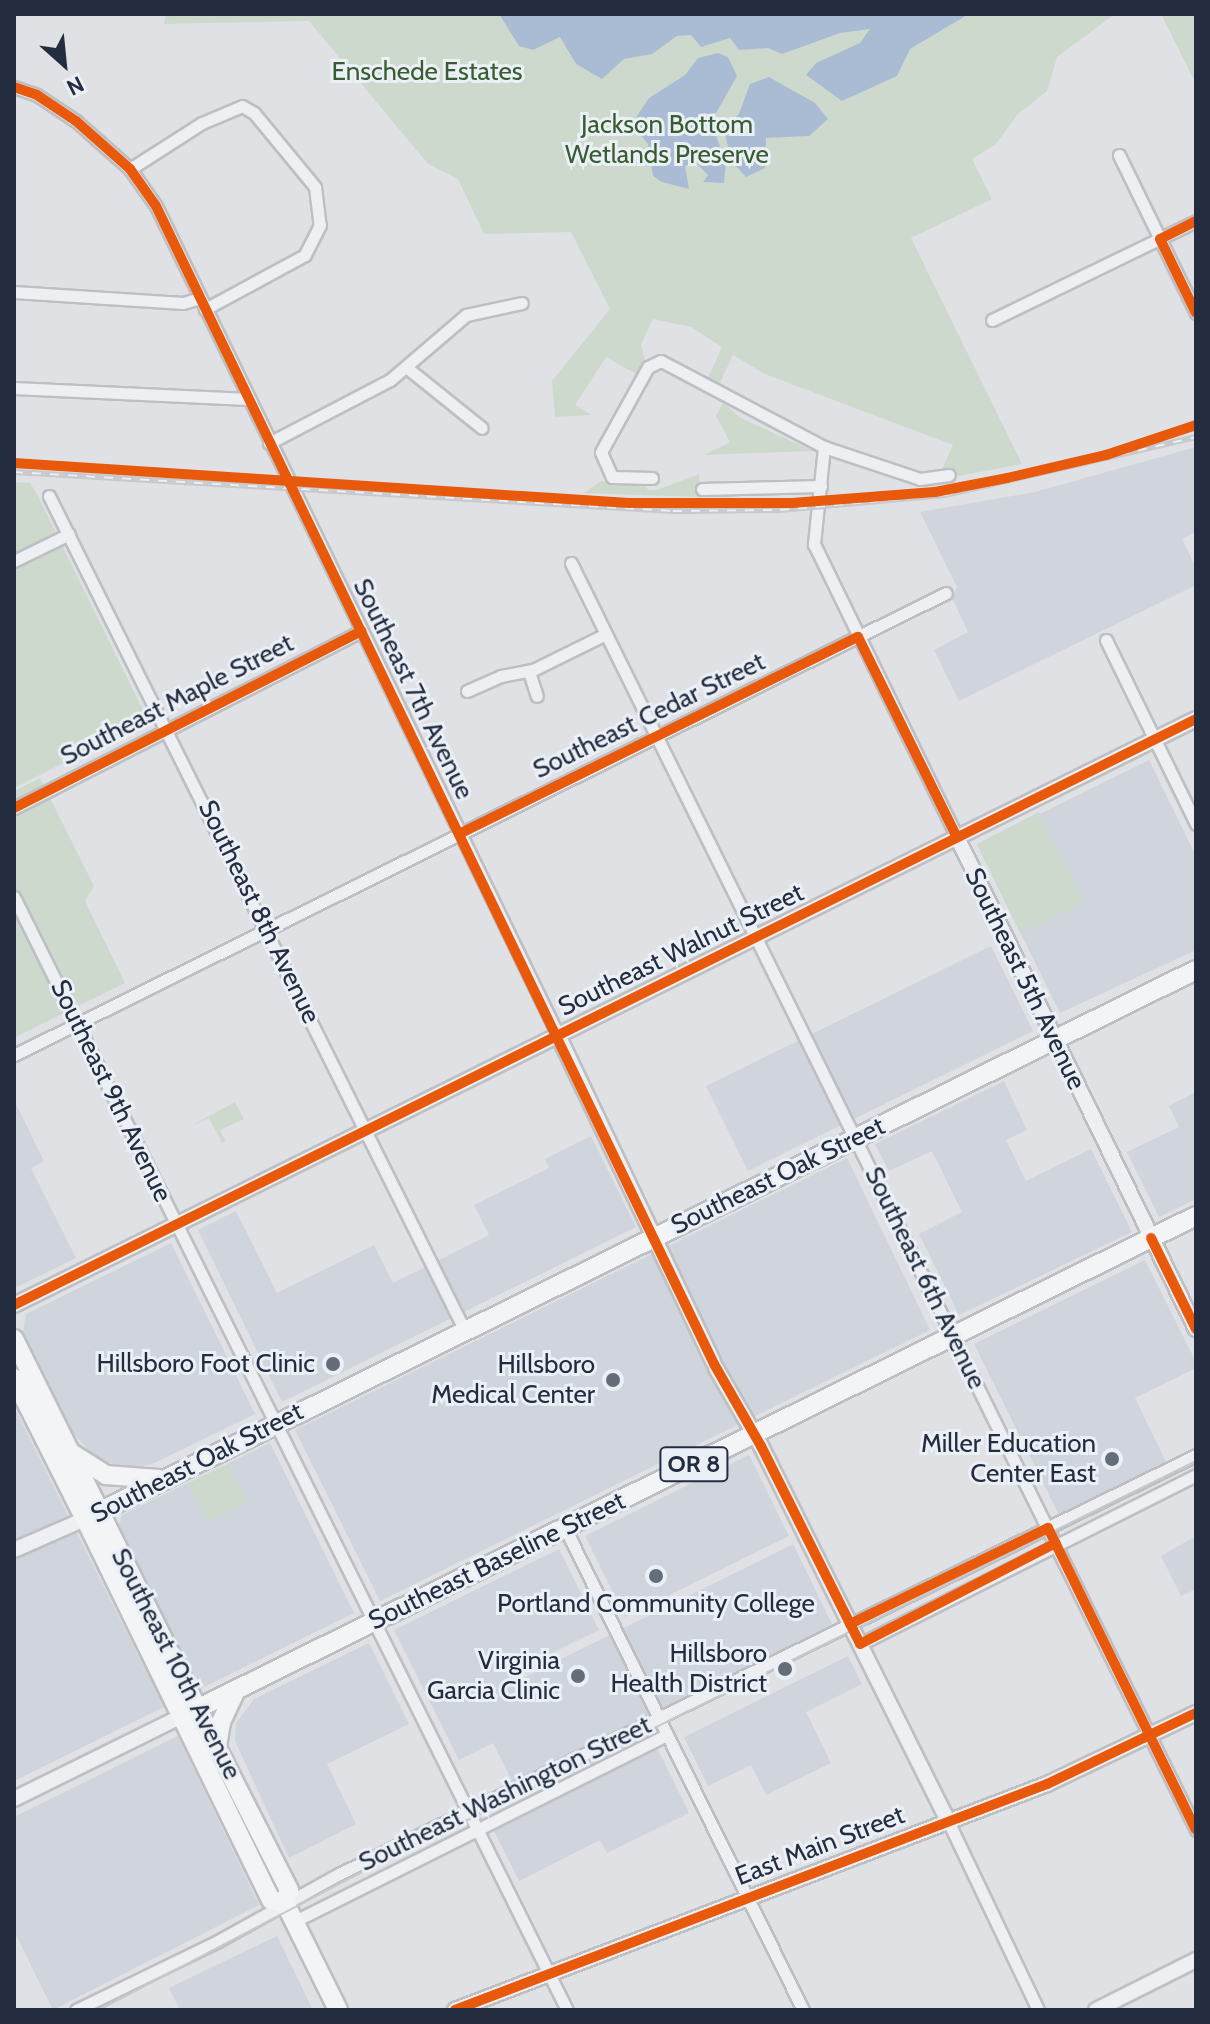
<!DOCTYPE html>
<style>
body{margin:0}
#map{position:relative;width:1210px;height:2024px;overflow:hidden;background:#dfe1e5;font-family:Cabin,sans-serif}
div>[style]{position:absolute}
[style*='--x']{left:calc(var(--x)*1px);top:calc(var(--y)*1px);width:calc(var(--w)*1px);rotate:calc(var(--a)*1deg)}
.built>*{inset:0;background:#d0d4dc}
.green>*{inset:0;background:#ced9ce}
.water>*{inset:0;background:#aabcd4}
.roads{filter:drop-shadow(2px 0 #bdbfc3) drop-shadow(-2px 0 #bdbfc3) drop-shadow(0 2px #bdbfc3) drop-shadow(0 -2px #bdbfc3)}
.minor>*{height:11px;margin:-5.5px;padding:0 5.5px;transform-origin:5.5px;border-radius:5.5px;background:#eeeff2}
.tertiary>*{height:14px;margin:-7px;padding:0 7px;transform-origin:7px;border-radius:7px;background:#eeeff2}
.primary>*{height:18px;margin:-9px;padding:0 9px;transform-origin:9px;border-radius:9px;background:#f3f4f5}
.trunk>*{height:18px;margin:-9px;padding:0 9px;transform-origin:9px;border-radius:9px;background:#f3f4f5}
.tram>*{height:2px;margin:-1px;padding:0 1px;transform-origin:1px;border-radius:1px;background:#c7c9cd}
.rail>*{height:6px;margin-top:-3px;transform-origin:0;background:repeating-linear-gradient(90deg,#ebeff6 0 9px,#c7c9cd 0 18px);box-sizing:border-box;border-block:2px solid #c7c9cd}
.cycleway>*{height:10px;margin:-5px;padding:0 5px;transform-origin:5px;border-radius:5px;background:#e8590c}
.dots>*{width:22px;height:22px;translate:-50% -50%;box-sizing:border-box;border:4px solid #ebeff6;border-radius:50%}
span{translate:-50% -50%;white-space:nowrap;text-align:center;line-height:1.15;-webkit-text-stroke:6px #ebeff6;paint-order:stroke}
.shield-label span{padding:2px 6px;background:#ebeff6;border:2px solid;border-radius:6px;-webkit-text-stroke-width:0}
.shield-label{font-size:24px;color:#242d40;font-weight:700}
.park-label{font-size:26px;color:#375d30}
.street-label{font-size:26px;color:#242d40}
.poi-label{font-size:26px;color:#242d40}
.right{translate:-100% -50%;text-align:right}
.frame{position:absolute;inset:0;border:16px solid #242d40;pointer-events:none}
.north{position:absolute;left:24px;top:24px;width:80px;height:80px;-webkit-text-stroke:6px #ebeff6;paint-order:stroke;rotate:153deg;font-size:22px;font-weight:700;line-height:32px;text-align:center;color:#242d40}
.north::after{content:'';display:block;margin:auto;width:28px;height:36px;background:#242d40;clip-path:polygon(50% 0,100% 100%,50% 72%,0 100%)}
</style>
<div id="map">
<div class="built">
<div style="clip-path:polygon(1196px 447px,1196px 532px,1182px 539px,1196px 568px,1196px 585px,959px 701px,934px 650px,968px 632px,952px 598px,957px 587px,920px 512px,1035px 492px)"></div>
<div style="clip-path:polygon(1149px 760px,1196px 856px,1196px 950px,1060px 1013px,977px 845px)"></div>
<div style="clip-path:polygon(991px 946px,1033px 1031px,748px 1171px,706px 1086px)"></div>
<div style="clip-path:polygon(1004px 1081px,1027px 1130px,1006px 1140px,1026px 1181px,1091px 1149px,1132px 1232px,959px 1315px,919px 1234px,962px 1212px,932px 1151px,889px 1171px,875px 1144px)"></div>
<div style="clip-path:polygon(1196px 1092px,1196px 1199px,1159px 1217px,1127px 1152px,1179px 1127px,1169px 1106px)"></div>
<div style="clip-path:polygon(14px 1100px,44px 1161px,31px 1168px,76px 1258px,15px 1288px)"></div>
<div style="clip-path:polygon(591px 1136px,636px 1227px,282px 1402px,198px 1230px,236px 1211px,277px 1293px,374px 1245px,393px 1283px,489px 1235px,474px 1205px,549px 1168px,545px 1159px)"></div>
<div style="clip-path:polygon(847px 1158px,930px 1330px,380px 1601px,295px 1430px)"></div>
<div style="clip-path:polygon(171px 1243px,255px 1414px,150px 1465px,120px 1467px,94px 1456px,74px 1434px,23px 1331px,26px 1314px)"></div>
<div style="clip-path:polygon(1145px 1260px,1196px 1362px,1196px 1368px,1135px 1398px,1166px 1462px,1059px 1515px,974px 1344px)"></div>
<div style="clip-path:polygon(14px 1407px,164px 1707px,14px 1781px)"></div>
<div style="clip-path:polygon(270px 1443px,354px 1613px,200px 1689px,119px 1525px,122px 1515px,188px 1483px,207px 1522px,247px 1502px,229px 1463px)"></div>
<div style="clip-path:polygon(749px 1455px,789px 1536px,625px 1617px,585px 1536px)"></div>
<div style="clip-path:polygon(1196px 1536px,1196px 1589px,1181px 1596px,1161px 1556px)"></div>
<div style="clip-path:polygon(793px 1544px,833px 1626px,643px 1719px,689px 1813px,607px 1853px,600px 1840px,519px 1881px,493px 1829px,575px 1789px,561px 1760px,513px 1783px,493px 1743px,459px 1760px,394px 1630px,559px 1549px,599px 1630px,517px 1670px,521px 1679px)"></div>
<div style="clip-path:polygon(369px 1643px,409px 1724px,327px 1764px,356px 1824px,289px 1858px,235px 1741px,236px 1723px,254px 1699px)"></div>
<div style="clip-path:polygon(848px 1656px,862px 1684px,806px 1712px,831px 1763px,766px 1795px,751px 1765px,708px 1786px,684px 1737px)"></div>
<div style="clip-path:polygon(178px 1736px,259px 1905px,53px 2010px,14px 1931px,14px 1817px)"></div>
<div style="clip-path:polygon(277px 1936px,313px 2010px,180px 2010px,169px 1988px)"></div>
</div>
<div class="green">
<div style="clip-path:polygon(166px 14px,898px 14px,915px 46px,969px 14px,1115px 14px,1057px 57px,1047px 91px,1018px 114px,996px 144px,972px 159px,992px 199px,911px 238px,1022px 464px,937px 480px,953px 445px,765px 374px,733px 355px,719px 385px,708px 378px,722px 347px,691px 327px,653px 319px,641px 345px,645px 361px,636px 374px,606px 357px,575px 405px,592px 415px,555px 417px,552px 381px,610px 309px,571px 232px,484px 234px,458px 179px,428px 164px,309px 21px,164px 24px)"></div>
<div style="clip-path:polygon(1161px 14px,1196px 14px,1196px 84px)"></div>
<div style="clip-path:polygon(723px 403px,741px 418px,813px 451px,704px 455px,730px 442px,716px 416px)"></div>
<div style="clip-path:polygon(699px 474px,701px 497px,584px 493px,601px 481px,644px 483px,648px 490px,657px 490px)"></div>
<div style="clip-path:polygon(14px 482px,30px 483px,37px 494px,148px 720px,14px 788px)"></div>
<div style="clip-path:polygon(40px 778px,94px 886px,85px 901px,125px 983px,14px 1038px,14px 791px)"></div>
<div style="clip-path:polygon(1039px 812px,1085px 902px,1020px 933px,977px 844px)"></div>
<div style="clip-path:polygon(235px 1102px,244px 1119px,220px 1130px,226px 1141px,222px 1143px,209px 1118px,189px 1127px)"></div>
<div style="clip-path:polygon(229px 1463px,248px 1502px,207px 1522px,188px 1483px)"></div>
</div>
<div class="water">
<div style="clip-path:polygon(499px 14px,969px 14px,910px 49px,897px 76px,842px 101px,806px 75px,816px 63px,860px 43px,870px 29px,840px 33px,782px 54px,768px 48px,739px 50px,730px 38px,701px 47px,691px 35px,677px 36px,652px 54px,624px 59px,602px 79px,576px 64px,560px 37px,533px 50px,519px 46px)"></div>
<div style="clip-path:polygon(718px 53px,728px 57px,737px 76px,711px 122px,726px 163px,724px 183px,703px 182px,708px 175px,695px 162px,685px 166px,689px 189px,662px 182px,653px 176px,648px 144px,634px 127px,637px 116px,649px 98px,685px 75px,698px 58px)"></div>
<div style="clip-path:polygon(769px 77px,815px 103px,828px 119px,809px 136px,766px 138px,765px 168px,746px 177px,731px 161px,724px 129px,739px 114px,750px 84px)"></div>
</div>
<div class="roads">
<div class="minor">
<div style="--x:14;--y:87;--w:24;--a:19"></div>
<div style="--x:37;--y:95;--w:47;--a:33.7"></div>
<div style="--x:76;--y:121;--w:72;--a:41.6"></div>
<div style="--x:130;--y:169;--w:45;--a:54.9"></div>
<div style="--x:156;--y:206;--w:921;--a:64.13"></div>
<div style="--x:1119;--y:155;--w:176;--a:64"></div>
<div style="--x:130;--y:169;--w:85;--a:-32.6"></div>
<div style="--x:202;--y:123;--w:43;--a:-23"></div>
<div style="--x:242;--y:106;--w:14;--a:30"></div>
<div style="--x:254;--y:113;--w:96;--a:50.5"></div>
<div style="--x:315;--y:187;--w:38;--a:83"></div>
<div style="--x:320;--y:225;--w:34;--a:117"></div>
<div style="--x:305;--y:255;--w:114;--a:151.6"></div>
<div style="--x:14;--y:292;--w:169;--a:3.7"></div>
<div style="--x:183;--y:303;--w:18;--a:-16"></div>
<div style="--x:992;--y:320;--w:227;--a:-25.9"></div>
<div style="--x:406;--y:367;--w:97;--a:38.8"></div>
<div style="--x:14;--y:388;--w:234;--a:2.7"></div>
<div style="--x:269;--y:443;--w:136;--a:-27.5"></div>
<div style="--x:390;--y:380;--w:100;--a:-40.5"></div>
<div style="--x:466;--y:315;--w:57;--a:-12.1"></div>
<div style="--x:824;--y:447;--w:98;--a:95.9"></div>
<div style="--x:814;--y:544;--w:326;--a:64"></div>
<div style="--x:652;--y:478;--w:40;--a:-178.6"></div>
<div style="--x:612;--y:477;--w:27;--a:-114"></div>
<div style="--x:601;--y:452;--w:97;--a:-61.1"></div>
<div style="--x:648;--y:367;--w:14;--a:-25"></div>
<div style="--x:661;--y:361;--w:184;--a:27.8"></div>
<div style="--x:824;--y:447;--w:101;--a:18.4"></div>
<div style="--x:920;--y:479;--w:29;--a:-8"></div>
<div style="--x:702;--y:489;--w:119;--a:-1.4"></div>
<div style="--x:49;--y:496;--w:933;--a:63.52"></div>
<div style="--x:14;--y:561;--w:61;--a:-26.1"></div>
<div style="--x:571;--y:563;--w:1413;--a:63.74"></div>
<div style="--x:1106;--y:640;--w:205;--a:63.9"></div>
<div style="--x:529;--y:672;--w:25;--a:72"></div>
<div style="--x:467;--y:691;--w:37;--a:-24"></div>
<div style="--x:501;--y:676;--w:33;--a:-11"></div>
<div style="--x:533;--y:670;--w:81;--a:-26.3"></div>
<div style="--x:14;--y:808;--w:390;--a:-27"></div>
<div style="--x:14;--y:897;--w:1243;--a:63.58"></div>
<div style="--x:14;--y:1055;--w:1040;--a:-26.37"></div>
<div style="--x:565;--y:1528;--w:538;--a:63.72"></div>
<div style="--x:860;--y:1644;--w:376;--a:-26.7"></div>
<div style="--x:948;--y:1821;--w:209;--a:64.5"></div>
<div style="--x:295;--y:1921;--w:416;--a:-26.6"></div>
<div style="--x:76;--y:2010;--w:158;--a:-25.9"></div>
<div style="--x:218;--y:1941;--w:138;--a:-29"></div>
<div style="--x:339;--y:1874;--w:954;--a:-26.05"></div>
</div>
<div class="tertiary">
<div style="--x:957;--y:837;--w:547;--a:64.09"></div>
<div style="--x:558;--y:1035;--w:362;--a:64.6"></div>
<div style="--x:14;--y:1305;--w:1319;--a:-26.37"></div>
<div style="--x:716;--y:1368;--w:90;--a:60"></div>
<div style="--x:761;--y:1446;--w:419;--a:63.5"></div>
<div style="--x:14;--y:1550;--w:77;--a:-23.6"></div>
<div style="--x:14;--y:1799;--w:185;--a:-26.3"></div>
<div style="--x:455;--y:2010;--w:634;--a:-20.89"></div>
<div style="--x:1047;--y:1784;--w:165;--a:-25.5"></div>
<div style="--x:1096;--y:2010;--w:112;--a:-26.6"></div>
</div>
<div class="primary">
<div style="--x:14;--y:1339;--w:457;--a:63.6"></div>
<div style="--x:14;--y:1378;--w:158;--a:63.3"></div>
</div>
<div class="trunk">
<div style="--x:70;--y:1452;--w:43;--a:32.6"></div>
<div style="--x:106;--y:1475;--w:53;--a:4.3"></div>
<div style="--x:236;--y:1690;--w:35;--a:115"></div>
<div style="--x:221;--y:1722;--w:26;--a:99"></div>
<div style="--x:217;--y:1748;--w:159;--a:63.1"></div>
<div style="--x:289;--y:1890;--w:14;--a:107"></div>
<div style="--x:285;--y:1903;--w:119;--a:63.6"></div>
<div style="--x:197;--y:1709;--w:1114;--a:-26.27"></div>
<div style="--x:285;--y:1903;--w:14;--a:-168"></div>
<div style="--x:271;--y:1900;--w:424;--a:-116"></div>
<div style="--x:85;--y:1519;--w:1239;--a:-26.3"></div>
</div>
</div>
<div class="tram">
<div style="--x:99;--y:2010;--w:293;--a:-27.7"></div>
<div style="--x:358;--y:1874;--w:934;--a:-26.24"></div>
</div>
<div class="rail">
<div style="--x:14;--y:472;--w:660;--a:3.39"></div>
<div style="--x:673;--y:511;--w:107;--a:-0.5"></div>
<div style="--x:780;--y:510;--w:166;--a:-5.2"></div>
<div style="--x:945;--y:495;--w:258;--a:-13"></div>
</div>
<div class="cycleway">
<div style="--x:14;--y:87;--w:24;--a:19"></div>
<div style="--x:37;--y:95;--w:47;--a:33.7"></div>
<div style="--x:76;--y:121;--w:72;--a:41.6"></div>
<div style="--x:130;--y:169;--w:45;--a:54.9"></div>
<div style="--x:156;--y:206;--w:1285;--a:64.27"></div>
<div style="--x:714;--y:1364;--w:95;--a:60.2"></div>
<div style="--x:761;--y:1446;--w:221;--a:63.4"></div>
<div style="--x:860;--y:1644;--w:220;--a:-27.3"></div>
<div style="--x:1196;--y:221;--w:40;--a:153.4"></div>
<div style="--x:1160;--y:239;--w:82;--a:64.1"></div>
<div style="--x:14;--y:463;--w:616;--a:3.72"></div>
<div style="--x:629;--y:503;--w:163;--a:0"></div>
<div style="--x:792;--y:503;--w:143;--a:-4.4"></div>
<div style="--x:935;--y:492;--w:73;--a:-11"></div>
<div style="--x:1007;--y:478;--w:102;--a:-13.1"></div>
<div style="--x:1106;--y:455;--w:95;--a:-18.4"></div>
<div style="--x:14;--y:808;--w:390;--a:-27"></div>
<div style="--x:459;--y:834;--w:445;--a:-26.3"></div>
<div style="--x:858;--y:637;--w:223;--a:63.7"></div>
<div style="--x:1151;--y:1238;--w:102;--a:63.7"></div>
<div style="--x:14;--y:1305;--w:1319;--a:-26.37"></div>
<div style="--x:850;--y:1624;--w:220;--a:-25.9"></div>
<div style="--x:1048;--y:1528;--w:336;--a:63.9"></div>
<div style="--x:455;--y:2010;--w:634;--a:-20.89"></div>
<div style="--x:1047;--y:1784;--w:165;--a:-25.5"></div>
</div>
<div class="dots">
<div style="left:333px;top:1364px;background:#656c7a"></div>
<div style="left:613px;top:1380px;background:#656c7a"></div>
<div style="left:1112px;top:1459px;background:#656c7a"></div>
<div style="left:656px;top:1576px;background:#656c7a"></div>
<div style="left:785px;top:1669px;background:#656c7a"></div>
<div style="left:578px;top:1676px;background:#656c7a"></div>
</div>
<div class="shield-label">
<span style="left:694px;top:1464px">OR 8</span>
</div>
<div class="park-label">
<span style="left:427px;top:72px">Enschede Estates</span>
<span style="left:667px;top:140px">Jackson Bottom<br>Wetlands Preserve</span>
</div>
<div class="street-label">
<span style="left:413px;top:689px;rotate:64deg">Southeast 7th Avenue</span>
<span style="left:177px;top:700px;rotate:-27deg">Southeast Maple Street</span>
<span style="left:649px;top:716px;rotate:-26deg">Southeast Cedar Street</span>
<span style="left:259px;top:912px;rotate:64deg">Southeast 8th Avenue</span>
<span style="left:681px;top:950px;rotate:-26deg">Southeast Walnut Street</span>
<span style="left:1025px;top:979px;rotate:64deg">Southeast 5th Avenue</span>
<span style="left:111px;top:1091px;rotate:64deg">Southeast 9th Avenue</span>
<span style="left:778px;top:1176px;rotate:-26deg">Southeast Oak Street</span>
<span style="left:925px;top:1278px;rotate:64deg">Southeast 6th Avenue</span>
<span style="left:197px;top:1463px;rotate:-27deg">Southeast Oak Street</span>
<span style="left:497px;top:1561px;rotate:-26deg">Southeast Baseline Street</span>
<span style="left:176px;top:1664px;rotate:63deg">Southeast 10th Avenue</span>
<span style="left:505px;top:1794px;rotate:-26deg">Southeast Washington Street</span>
<span style="left:820px;top:1846px;rotate:-21deg">East Main Street</span>
</div>
<div class="poi-label">
<span class="right" style="left:315px;top:1364px">Hillsboro Foot Clinic</span>
<span class="right" style="left:595px;top:1380px">Hillsboro<br>Medical Center</span>
<span class="right" style="left:1096px;top:1459px">Miller Education<br>Center East</span>
<span style="left:656px;top:1604px">Portland Community College</span>
<span class="right" style="left:767px;top:1669px">Hillsboro<br>Health District</span>
<span class="right" style="left:560px;top:1676px">Virginia<br>Garcia Clinic</span>
</div>
<div class="frame"></div>
<div class="north">N</div>
</div>
